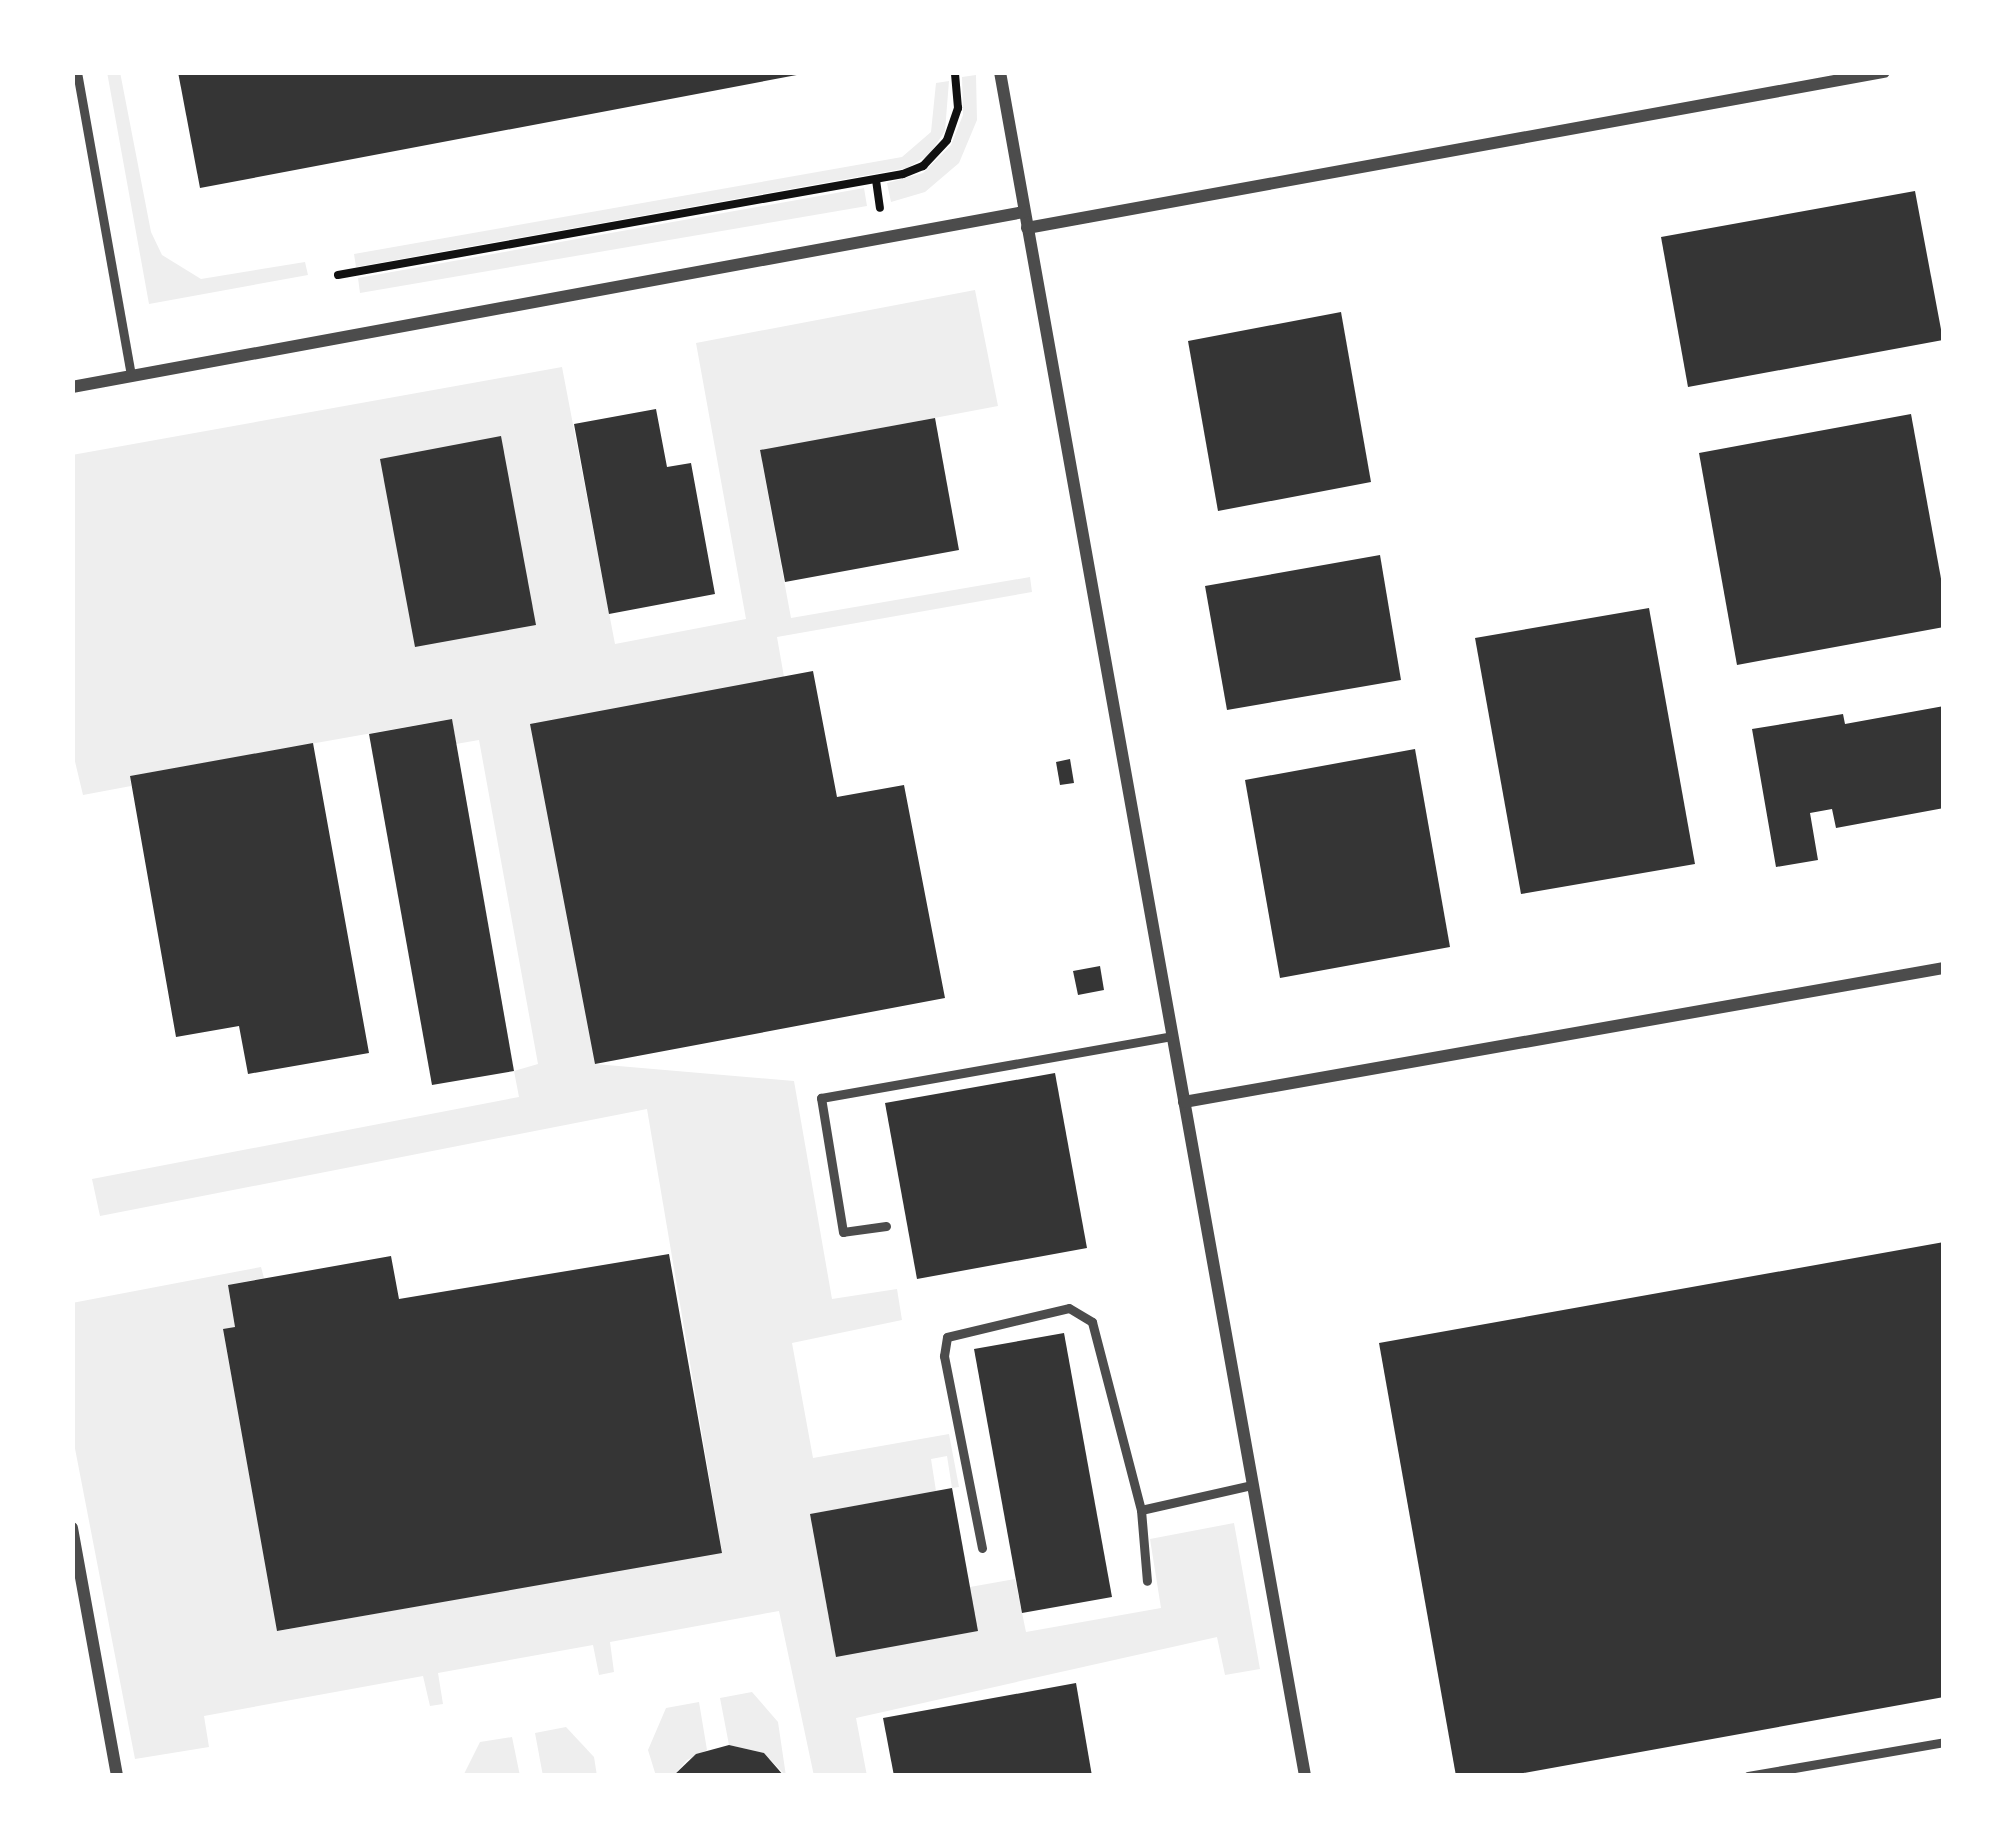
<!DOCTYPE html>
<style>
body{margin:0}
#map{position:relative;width:2016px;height:1848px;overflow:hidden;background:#fff;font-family:Inter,sans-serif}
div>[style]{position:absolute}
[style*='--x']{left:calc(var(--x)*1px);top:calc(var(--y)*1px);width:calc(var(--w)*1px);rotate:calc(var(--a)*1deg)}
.green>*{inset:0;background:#eee}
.building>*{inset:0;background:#353535}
.path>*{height:8px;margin:-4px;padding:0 4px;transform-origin:4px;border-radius:4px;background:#111}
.service>*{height:9px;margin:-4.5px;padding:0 4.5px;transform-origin:4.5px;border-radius:4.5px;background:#4c4c4c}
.minor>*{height:12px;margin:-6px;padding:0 6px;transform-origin:6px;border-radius:6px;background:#4c4c4c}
span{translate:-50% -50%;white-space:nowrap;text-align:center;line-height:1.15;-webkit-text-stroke:10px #fff;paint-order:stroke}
.frame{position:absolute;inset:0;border:75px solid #fff;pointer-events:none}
</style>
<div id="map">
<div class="green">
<div style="clip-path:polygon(107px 72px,120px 72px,151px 232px,162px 255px,201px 279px,305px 262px,308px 275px,149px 304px)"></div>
<div style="clip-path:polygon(976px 75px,977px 120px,959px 163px,925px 192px,891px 202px,887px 183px,923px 173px,951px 145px,963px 115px,962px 77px)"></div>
<div style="clip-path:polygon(949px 81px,945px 131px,929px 155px,907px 168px,356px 267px,354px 254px,902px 157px,931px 132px,936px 83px)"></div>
<div style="clip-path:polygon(864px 188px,867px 206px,360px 293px,358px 278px)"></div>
<div style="clip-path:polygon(975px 290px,998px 406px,760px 451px,791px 618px,1030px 577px,1032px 592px,777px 637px,784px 677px,595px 1064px,794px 1081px,832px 1299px,897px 1289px,902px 1320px,792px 1343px,813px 1458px,949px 1434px,959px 1487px,952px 1488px,947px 1456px,931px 1459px,936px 1491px,811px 1514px,836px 1656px,977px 1631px,970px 1587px,1015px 1579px,1026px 1632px,1161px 1608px,1150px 1539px,1234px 1523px,1260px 1669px,1225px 1675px,1217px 1637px,856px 1718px,867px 1776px,814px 1776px,779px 1611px,610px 1642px,614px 1672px,599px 1675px,593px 1645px,438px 1673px,443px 1704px,430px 1706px,423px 1676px,204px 1716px,209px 1747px,135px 1759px,72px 1433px,72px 1303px,261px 1267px,264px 1278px,228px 1285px,235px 1327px,223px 1330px,278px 1631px,722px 1552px,647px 1109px,100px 1216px,92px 1179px,519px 1097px,514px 1071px,538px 1064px,479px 740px,456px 744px,451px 719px,130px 776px,131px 786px,83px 795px,72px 749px,72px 455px,562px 367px,615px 644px,746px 619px,696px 343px)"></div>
<div style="clip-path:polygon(752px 1692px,778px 1722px,786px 1776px,764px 1753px,729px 1745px,720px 1698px)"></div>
<div style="clip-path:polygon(699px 1702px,707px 1750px,687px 1760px,673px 1776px,656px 1776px,648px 1750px,666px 1708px)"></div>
<div style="clip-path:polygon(566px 1727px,594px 1757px,597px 1776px,543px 1776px,535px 1733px)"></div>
<div style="clip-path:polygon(512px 1737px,520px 1776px,463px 1776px,480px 1742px)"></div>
</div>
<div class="building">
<div style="clip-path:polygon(178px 72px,801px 72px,802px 74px,200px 188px)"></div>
<div style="clip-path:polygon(1915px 191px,1943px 340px,1688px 387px,1661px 237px)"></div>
<div style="clip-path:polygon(1341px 312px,1371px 482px,1218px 511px,1188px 341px)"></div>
<div style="clip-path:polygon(656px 409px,667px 467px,691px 463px,715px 594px,609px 614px,574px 424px)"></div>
<div style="clip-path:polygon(1911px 414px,1944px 595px,1944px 627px,1737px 665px,1699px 453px)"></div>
<div style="clip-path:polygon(935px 418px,959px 550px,785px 582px,760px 450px)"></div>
<div style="clip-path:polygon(501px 436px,536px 625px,415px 647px,380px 459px)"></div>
<div style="clip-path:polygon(1380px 555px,1401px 680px,1227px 710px,1205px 586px)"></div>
<div style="clip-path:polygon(1649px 608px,1695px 864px,1521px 894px,1475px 638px)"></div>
<div style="clip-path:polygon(813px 671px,837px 797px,904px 785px,945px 998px,595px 1064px,530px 724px)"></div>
<div style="clip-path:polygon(1944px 706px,1944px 808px,1836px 828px,1832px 809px,1810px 813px,1818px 860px,1776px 867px,1752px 729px,1843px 714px,1845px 724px)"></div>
<div style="clip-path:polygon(452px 719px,514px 1071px,432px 1085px,369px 734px)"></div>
<div style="clip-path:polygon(313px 743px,369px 1053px,248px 1074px,239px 1026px,176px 1037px,130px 776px)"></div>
<div style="clip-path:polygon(1415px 749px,1450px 947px,1280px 978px,1245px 780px)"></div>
<div style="clip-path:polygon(1070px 759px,1074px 783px,1060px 785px,1056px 762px)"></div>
<div style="clip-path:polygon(1100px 966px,1104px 990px,1078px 995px,1073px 971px)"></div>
<div style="clip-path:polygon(1055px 1073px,1087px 1248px,917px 1279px,885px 1103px)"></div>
<div style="clip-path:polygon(1944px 1242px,1944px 1697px,1507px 1776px,1456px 1776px,1379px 1343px)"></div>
<div style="clip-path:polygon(669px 1254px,722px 1553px,277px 1631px,223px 1329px,235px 1327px,228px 1285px,391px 1256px,399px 1299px)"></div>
<div style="clip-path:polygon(1064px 1333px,1112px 1597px,1022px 1613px,974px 1349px)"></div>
<div style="clip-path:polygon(952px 1488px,978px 1631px,836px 1657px,810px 1514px)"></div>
<div style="clip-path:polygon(1076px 1683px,1092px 1776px,894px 1776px,883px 1718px)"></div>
<div style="clip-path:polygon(729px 1745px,764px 1753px,784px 1776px,673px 1776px,696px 1754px)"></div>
</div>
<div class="path">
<div style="--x:876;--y:180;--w:28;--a:82"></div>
<div style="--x:338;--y:275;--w:574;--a:-10.14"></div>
<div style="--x:903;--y:174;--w:22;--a:-22"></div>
<div style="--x:923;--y:166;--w:35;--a:-47"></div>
<div style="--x:947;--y:140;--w:34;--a:-71"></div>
<div style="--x:958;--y:108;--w:36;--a:-95"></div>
</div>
<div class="service">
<div style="--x:77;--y:72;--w:309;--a:79.9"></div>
<div style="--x:886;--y:1226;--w:43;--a:172.1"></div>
<div style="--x:843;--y:1232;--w:136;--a:-99.3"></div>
<div style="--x:821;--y:1098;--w:356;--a:-10"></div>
<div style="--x:1141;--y:1510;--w:114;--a:-12.7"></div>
<div style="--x:982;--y:1548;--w:196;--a:-101.2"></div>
<div style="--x:944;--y:1356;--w:19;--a:-81"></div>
<div style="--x:947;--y:1337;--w:125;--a:-13.4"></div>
<div style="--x:1069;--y:1308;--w:27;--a:31"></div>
<div style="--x:1092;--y:1322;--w:194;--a:75.4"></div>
<div style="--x:1141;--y:1510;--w:71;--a:85.2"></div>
<div style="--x:1748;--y:1776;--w:199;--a:-9.8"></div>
</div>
<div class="minor">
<div style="--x:1000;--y:72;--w:1731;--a:79.85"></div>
<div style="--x:1027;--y:228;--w:871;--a:-10.32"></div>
<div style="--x:72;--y:387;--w:968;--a:-10.42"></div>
<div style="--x:1184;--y:1102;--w:772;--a:-10"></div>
<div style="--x:72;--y:1528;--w:252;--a:79.7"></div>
</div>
<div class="frame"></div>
</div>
